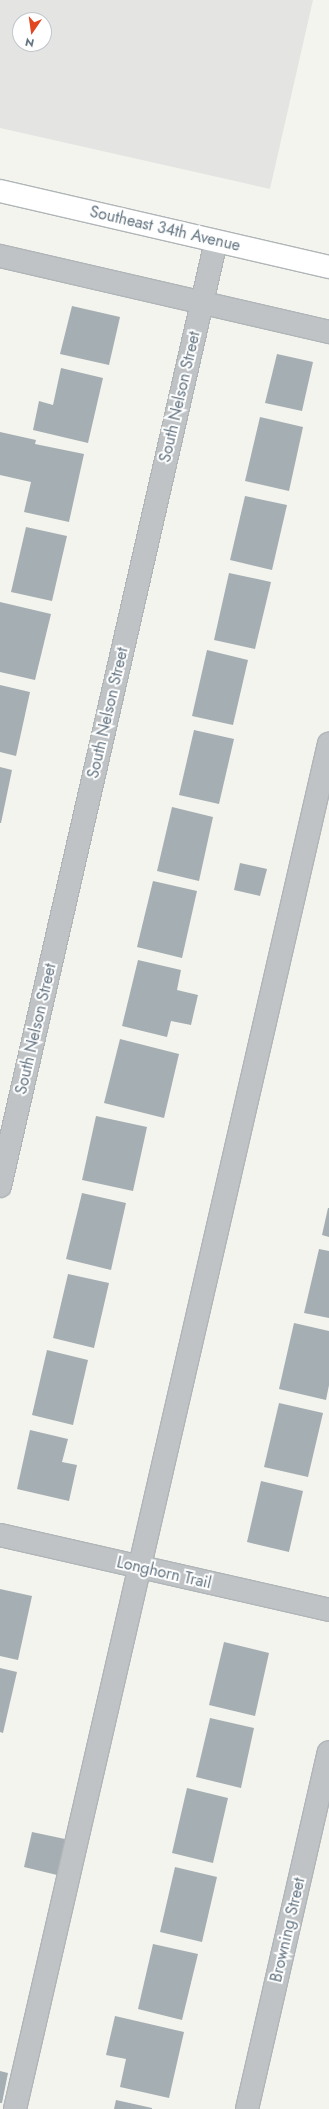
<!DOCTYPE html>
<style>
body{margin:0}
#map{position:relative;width:329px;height:2109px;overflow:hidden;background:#f4f4ef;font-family:Jost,sans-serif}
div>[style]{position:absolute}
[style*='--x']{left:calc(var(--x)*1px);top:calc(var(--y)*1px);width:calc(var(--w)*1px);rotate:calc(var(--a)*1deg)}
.built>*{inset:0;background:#e4e5e3}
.building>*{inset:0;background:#a5aeb2}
.roads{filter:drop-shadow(1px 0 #b0b5b8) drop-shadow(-1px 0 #b0b5b8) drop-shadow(0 1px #b0b5b8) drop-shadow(0 -1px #b0b5b8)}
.minor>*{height:22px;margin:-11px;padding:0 11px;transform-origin:11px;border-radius:11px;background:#bfc3c6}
.major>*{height:22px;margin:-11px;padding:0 11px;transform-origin:11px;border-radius:11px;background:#fff}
span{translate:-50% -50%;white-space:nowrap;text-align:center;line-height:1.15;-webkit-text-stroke:4px #fff;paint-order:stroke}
.street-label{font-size:16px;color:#637481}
.north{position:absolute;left:12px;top:12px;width:40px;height:40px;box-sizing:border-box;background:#fff;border:1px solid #c1c7cd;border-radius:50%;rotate:193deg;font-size:11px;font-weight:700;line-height:16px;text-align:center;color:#637481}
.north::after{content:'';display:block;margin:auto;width:14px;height:18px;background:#e24621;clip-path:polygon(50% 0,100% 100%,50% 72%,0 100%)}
</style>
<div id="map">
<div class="built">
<div style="clip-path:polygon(evenodd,0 0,313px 0,270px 189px,0 128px,0 0,20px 20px,44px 20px,44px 44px,20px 44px,20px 20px)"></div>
</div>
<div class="building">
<div style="clip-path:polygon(72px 306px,120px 317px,109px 365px,60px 354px)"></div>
<div style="clip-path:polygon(277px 354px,313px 362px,302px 411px,265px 403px)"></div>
<div style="clip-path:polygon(61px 368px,103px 378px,88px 443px,33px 430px,39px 401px,53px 405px)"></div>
<div style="clip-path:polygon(260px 417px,303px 427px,289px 491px,245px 481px)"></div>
<div style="clip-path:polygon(0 432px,36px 440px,35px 444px,84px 454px,69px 522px,24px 512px,31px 482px,0 475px)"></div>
<div style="clip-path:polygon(245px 496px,287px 505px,272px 570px,230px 560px)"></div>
<div style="clip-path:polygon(26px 527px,67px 536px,52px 601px,11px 592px)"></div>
<div style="clip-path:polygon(229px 573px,271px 582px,255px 649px,214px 640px)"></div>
<div style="clip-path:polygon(0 602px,51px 614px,35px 680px,0 672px)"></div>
<div style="clip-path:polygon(207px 650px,248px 660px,233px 725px,192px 716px)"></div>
<div style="clip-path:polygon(0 685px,30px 692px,16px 756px,0 752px)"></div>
<div style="clip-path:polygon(194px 730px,234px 739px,219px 804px,179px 795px)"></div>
<div style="clip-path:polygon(0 767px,12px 770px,1px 823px,0 823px)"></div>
<div style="clip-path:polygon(172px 807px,213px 817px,199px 881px,157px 871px)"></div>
<div style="clip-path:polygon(240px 863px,267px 869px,260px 896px,234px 890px)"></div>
<div style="clip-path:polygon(153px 881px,197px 891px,182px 958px,137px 947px)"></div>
<div style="clip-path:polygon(138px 960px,181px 970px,177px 990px,198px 995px,191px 1025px,171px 1021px,167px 1037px,122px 1026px)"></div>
<div style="clip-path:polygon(120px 1039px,179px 1054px,164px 1118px,104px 1103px)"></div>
<div style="clip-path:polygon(96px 1116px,147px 1127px,133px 1191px,82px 1180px)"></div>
<div style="clip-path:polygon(82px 1193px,126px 1203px,111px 1270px,66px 1259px)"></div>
<div style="clip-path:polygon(328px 1208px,329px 1208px,329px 1237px,322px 1235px)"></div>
<div style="clip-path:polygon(319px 1249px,329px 1251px,329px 1318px,304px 1313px)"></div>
<div style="clip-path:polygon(68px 1274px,109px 1283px,94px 1348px,53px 1338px)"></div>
<div style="clip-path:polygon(294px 1323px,329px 1331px,329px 1385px,326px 1400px,279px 1389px)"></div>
<div style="clip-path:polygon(47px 1350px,88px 1360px,73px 1425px,32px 1415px)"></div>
<div style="clip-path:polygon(279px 1403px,323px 1413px,308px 1477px,264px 1467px)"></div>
<div style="clip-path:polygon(30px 1430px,68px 1439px,62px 1462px,77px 1465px,69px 1501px,17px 1489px)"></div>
<div style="clip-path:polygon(261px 1481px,303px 1491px,289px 1552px,247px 1542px)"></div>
<div style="clip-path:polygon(0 1589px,32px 1596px,18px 1660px,0 1656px)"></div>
<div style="clip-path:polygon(224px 1642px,269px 1653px,255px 1716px,209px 1705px)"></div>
<div style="clip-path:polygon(0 1668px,17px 1672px,3px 1733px,0 1732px)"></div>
<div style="clip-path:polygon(210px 1718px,254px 1728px,241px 1788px,196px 1777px)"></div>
<div style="clip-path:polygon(187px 1788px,228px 1798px,213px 1863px,172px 1853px)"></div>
<div style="clip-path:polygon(32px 1832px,65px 1839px,57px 1875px,24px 1867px)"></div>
<div style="clip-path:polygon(175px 1867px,217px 1877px,202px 1942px,160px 1932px)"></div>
<div style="clip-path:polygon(153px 1944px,198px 1954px,182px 2020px,138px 2009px)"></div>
<div style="clip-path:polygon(115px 2016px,184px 2032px,169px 2098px,120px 2087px,126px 2059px,106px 2055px)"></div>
<div style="clip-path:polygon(0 2071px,8px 2073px,2px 2103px,0 2103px)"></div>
<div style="clip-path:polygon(116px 2100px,152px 2108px,152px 2109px,114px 2109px)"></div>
</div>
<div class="roads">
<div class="minor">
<div style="--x:0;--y:256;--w:338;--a:13"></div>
<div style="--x:0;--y:1186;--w:969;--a:-77.12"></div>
<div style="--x:0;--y:1535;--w:337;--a:12.8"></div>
<div style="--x:15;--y:2109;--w:1401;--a:-77.05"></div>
<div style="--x:247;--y:2109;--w:366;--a:-77.1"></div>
</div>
<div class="major">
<div style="--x:0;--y:191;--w:338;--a:13"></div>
</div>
</div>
<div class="street-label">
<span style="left:165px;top:229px;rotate:13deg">Southeast 34th Avenue</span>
<span style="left:180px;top:397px;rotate:-77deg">South Nelson Street</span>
<span style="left:108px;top:713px;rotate:-77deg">South Nelson Street</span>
<span style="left:36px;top:1029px;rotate:-77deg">South Nelson Street</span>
<span style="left:164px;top:1573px;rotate:13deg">Longhorn Trail</span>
<span style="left:288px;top:1930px;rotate:-77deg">Browning Street</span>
</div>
<div class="north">N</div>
</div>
